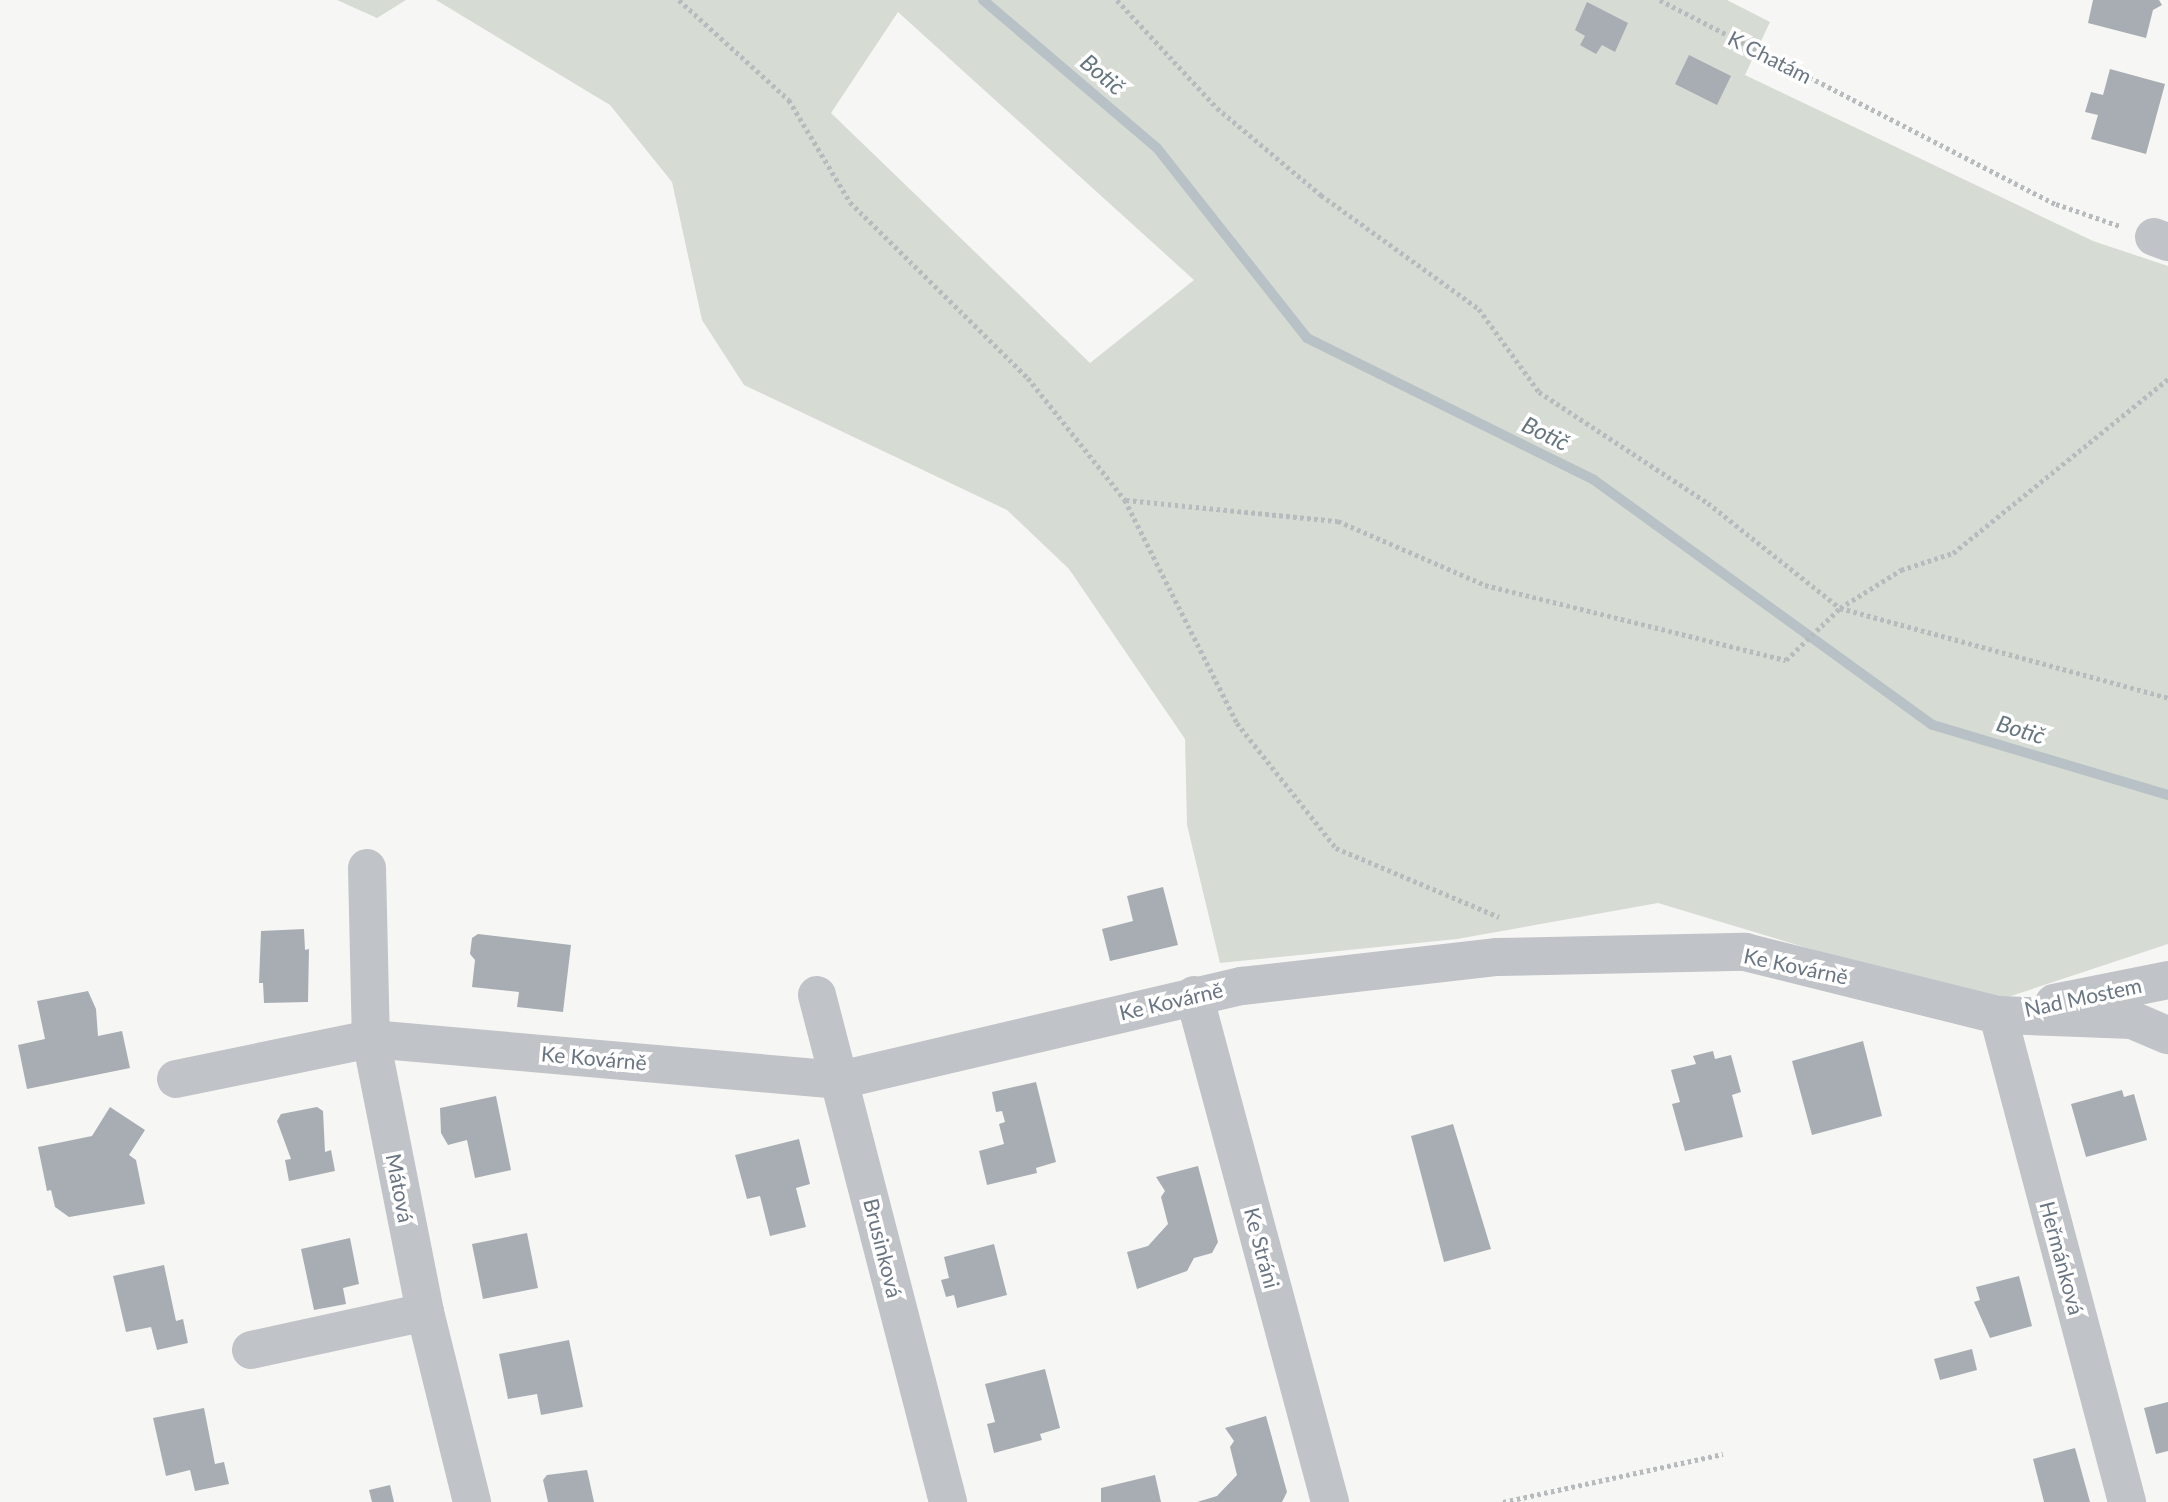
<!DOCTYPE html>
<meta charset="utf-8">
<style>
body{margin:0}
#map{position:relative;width:2168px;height:1502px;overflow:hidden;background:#f6f7f4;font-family:Lato,sans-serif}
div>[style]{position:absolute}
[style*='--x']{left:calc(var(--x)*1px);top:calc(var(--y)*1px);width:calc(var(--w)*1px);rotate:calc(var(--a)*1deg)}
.green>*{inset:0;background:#d6dbd4}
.stream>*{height:10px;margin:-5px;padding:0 5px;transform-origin:5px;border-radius:5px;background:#b8c1c6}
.building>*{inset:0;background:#a7adb3}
.path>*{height:4.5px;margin-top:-2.25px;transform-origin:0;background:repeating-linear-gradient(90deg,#b8bbbd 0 3.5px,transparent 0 7px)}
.minor>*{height:38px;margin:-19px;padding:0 19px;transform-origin:19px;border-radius:19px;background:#c0c3c7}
span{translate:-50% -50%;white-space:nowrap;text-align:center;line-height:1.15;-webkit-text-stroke:7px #fff;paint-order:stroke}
.street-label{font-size:21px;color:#697582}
.water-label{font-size:23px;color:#65757e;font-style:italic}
</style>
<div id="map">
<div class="green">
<div style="clip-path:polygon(337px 0,406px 0,377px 18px)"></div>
<div style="clip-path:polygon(evenodd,436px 0,1727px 0,1770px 22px,1745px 75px,2093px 241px,2168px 266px,2168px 944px,1990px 1003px,1658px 903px,1457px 939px,1220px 963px,1187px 825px,1185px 739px,1069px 569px,1007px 510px,744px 385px,702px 320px,672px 182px,610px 105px,436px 0,898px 12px,1194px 280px,1090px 363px,831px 113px,898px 12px)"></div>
</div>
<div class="stream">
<div style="--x:983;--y:0;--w:228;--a:40.4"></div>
<div style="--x:1157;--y:148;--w:242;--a:51.7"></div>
<div style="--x:1307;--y:338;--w:320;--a:26.3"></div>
<div style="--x:1594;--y:480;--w:418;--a:35.9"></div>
<div style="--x:1933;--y:725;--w:245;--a:16.6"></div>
</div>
<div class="building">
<div style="clip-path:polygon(2093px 0,2159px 0,2162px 5px,2153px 10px,2146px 38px,2088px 23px)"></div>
<div style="clip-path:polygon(1587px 2px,1628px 23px,1615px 52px,1602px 45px,1596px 54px,1580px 45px,1585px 36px,1575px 30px)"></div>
<div style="clip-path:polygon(1689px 55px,1731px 76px,1717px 105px,1675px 84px)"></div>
<div style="clip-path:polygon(2110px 69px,2165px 84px,2146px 154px,2091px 139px,2098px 115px,2085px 112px,2091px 92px,2103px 95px)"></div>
<div style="clip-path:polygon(1163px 887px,1178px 945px,1110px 961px,1102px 929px,1133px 921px,1127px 896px)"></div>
<div style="clip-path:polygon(304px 929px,305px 950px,309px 949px,308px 1002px,264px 1003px,263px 983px,259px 983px,261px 931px)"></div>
<div style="clip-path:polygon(478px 934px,571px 945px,563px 1012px,517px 1007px,519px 992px,472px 987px,475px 960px,470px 954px,472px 938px)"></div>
<div style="clip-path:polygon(88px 991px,96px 1009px,98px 1036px,122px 1031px,130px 1068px,27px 1089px,18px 1045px,45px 1039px,37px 1001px)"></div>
<div style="clip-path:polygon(1863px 1041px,1882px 1116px,1812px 1135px,1792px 1061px)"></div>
<div style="clip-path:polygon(1713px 1051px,1715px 1059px,1731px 1055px,1741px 1092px,1732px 1095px,1743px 1137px,1685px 1151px,1672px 1104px,1680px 1102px,1671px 1070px,1696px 1064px,1693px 1056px)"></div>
<div style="clip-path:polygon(1036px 1082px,1056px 1162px,1036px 1168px,1037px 1173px,987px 1185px,979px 1151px,1004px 1144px,999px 1124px,1005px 1122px,1002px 1111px,996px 1112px,992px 1092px)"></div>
<div style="clip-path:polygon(2122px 1090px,2124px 1097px,2134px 1094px,2147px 1140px,2086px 1157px,2071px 1104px)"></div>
<div style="clip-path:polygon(496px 1096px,511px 1170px,475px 1178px,467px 1140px,448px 1145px,441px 1133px,440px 1108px)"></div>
<div style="clip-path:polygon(110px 1107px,145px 1130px,129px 1155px,136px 1160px,145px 1204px,69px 1217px,55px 1207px,51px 1190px,47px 1191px,38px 1147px,92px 1136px)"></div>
<div style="clip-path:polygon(317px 1107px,323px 1111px,325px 1152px,331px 1150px,335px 1171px,289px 1181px,285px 1160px,291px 1159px,277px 1121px,281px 1114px)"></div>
<div style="clip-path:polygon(1453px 1124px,1491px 1249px,1444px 1262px,1411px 1136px)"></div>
<div style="clip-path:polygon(799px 1139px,810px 1184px,796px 1188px,806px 1227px,770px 1236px,760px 1196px,747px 1199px,735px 1155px)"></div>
<div style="clip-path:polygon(1198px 1166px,1218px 1242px,1212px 1253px,1194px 1258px,1187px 1271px,1137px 1289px,1127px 1252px,1148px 1246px,1168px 1224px,1161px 1197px,1165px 1191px,1156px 1177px)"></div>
<div style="clip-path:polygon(527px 1233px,538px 1288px,483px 1299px,472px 1244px)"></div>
<div style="clip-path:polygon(350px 1238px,359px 1284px,343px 1288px,346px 1304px,314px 1310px,301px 1249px)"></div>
<div style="clip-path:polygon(994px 1244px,1007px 1295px,957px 1308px,954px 1295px,946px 1297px,941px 1280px,949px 1278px,944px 1257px)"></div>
<div style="clip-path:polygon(164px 1265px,176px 1321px,183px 1319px,188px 1343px,157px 1350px,151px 1327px,126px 1332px,113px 1276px)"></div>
<div style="clip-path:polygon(2019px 1276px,2032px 1326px,1990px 1338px,1974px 1302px,1980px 1300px,1976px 1287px)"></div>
<div style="clip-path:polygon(569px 1340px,583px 1407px,541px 1415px,537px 1394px,508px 1399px,499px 1354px)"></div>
<div style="clip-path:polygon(1972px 1349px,1977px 1370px,1940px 1380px,1934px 1359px)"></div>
<div style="clip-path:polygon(1045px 1369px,1060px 1428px,1040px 1434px,1042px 1440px,994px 1453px,987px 1424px,995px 1422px,985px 1384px)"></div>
<div style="clip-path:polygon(2168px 1402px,2168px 1451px,2156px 1454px,2144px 1408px)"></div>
<div style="clip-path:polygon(204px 1408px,215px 1464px,224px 1462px,229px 1484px,195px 1491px,190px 1470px,166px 1476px,153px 1418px)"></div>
<div style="clip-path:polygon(1266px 1416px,1287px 1492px,1282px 1502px,1197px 1502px,1217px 1496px,1237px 1475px,1230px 1447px,1234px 1441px,1225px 1428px)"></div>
<div style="clip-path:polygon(2075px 1448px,2090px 1502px,2044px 1502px,2033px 1459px)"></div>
<div style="clip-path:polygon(587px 1470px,594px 1502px,548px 1502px,543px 1480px,547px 1475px)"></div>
<div style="clip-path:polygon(1155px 1475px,1161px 1502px,1101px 1502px,1101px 1488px)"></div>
<div style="clip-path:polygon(390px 1485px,394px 1502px,372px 1502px,369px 1490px)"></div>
</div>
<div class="path">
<div style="--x:679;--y:0;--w:149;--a:42.3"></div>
<div style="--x:789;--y:100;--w:119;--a:59.1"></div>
<div style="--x:850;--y:202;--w:250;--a:44.7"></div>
<div style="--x:1028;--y:378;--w:156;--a:51.5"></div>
<div style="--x:1125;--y:500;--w:250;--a:63.3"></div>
<div style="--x:1237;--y:723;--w:159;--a:51.6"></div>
<div style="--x:1336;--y:848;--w:177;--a:22.9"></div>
<div style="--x:1117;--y:0;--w:147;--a:47.2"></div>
<div style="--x:1217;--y:108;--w:136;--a:39.9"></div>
<div style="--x:1321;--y:195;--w:195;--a:35.8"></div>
<div style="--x:1479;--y:309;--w:102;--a:54.1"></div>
<div style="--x:1539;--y:392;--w:202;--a:33.3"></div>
<div style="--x:1708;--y:503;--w:169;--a:38.5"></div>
<div style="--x:1840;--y:608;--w:340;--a:15.3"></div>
<div style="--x:1660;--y:0;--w:445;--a:27.3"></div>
<div style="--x:2056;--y:204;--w:68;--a:19"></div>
<div style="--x:1126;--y:500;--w:213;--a:5.7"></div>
<div style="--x:1338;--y:521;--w:160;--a:23.5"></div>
<div style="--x:1485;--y:585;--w:310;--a:14"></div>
<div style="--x:1786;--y:660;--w:75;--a:-43.9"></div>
<div style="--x:1840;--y:608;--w:72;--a:-31.9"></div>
<div style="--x:1901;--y:570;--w:55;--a:-18.1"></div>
<div style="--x:1953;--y:553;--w:277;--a:-39"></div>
<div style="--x:1503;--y:1502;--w:225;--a:-12.3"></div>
</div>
<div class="minor">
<div style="--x:2154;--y:237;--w:15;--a:20"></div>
<div style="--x:367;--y:868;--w:171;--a:88.7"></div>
<div style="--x:371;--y:1039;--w:278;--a:78.8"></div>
<div style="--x:425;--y:1312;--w:196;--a:76.1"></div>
<div style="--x:817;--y:995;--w:524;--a:75.51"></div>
<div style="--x:1194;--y:995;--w:525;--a:74.98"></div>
<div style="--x:2054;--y:1003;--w:116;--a:-11.4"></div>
<div style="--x:1998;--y:1015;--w:504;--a:75.16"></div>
<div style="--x:176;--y:1079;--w:199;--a:-11.6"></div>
<div style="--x:371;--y:1039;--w:471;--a:5"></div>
<div style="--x:840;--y:1080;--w:413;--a:-13.2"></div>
<div style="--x:1242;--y:986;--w:257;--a:-6.5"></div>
<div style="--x:1497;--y:957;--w:248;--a:-1.2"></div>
<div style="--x:1745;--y:952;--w:261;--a:14"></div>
<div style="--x:1998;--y:1015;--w:134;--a:2.1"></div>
<div style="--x:2132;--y:1020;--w:39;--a:23"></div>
<div style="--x:251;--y:1350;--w:178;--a:-12.3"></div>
</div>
<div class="street-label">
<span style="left:1770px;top:57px;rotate:27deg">K Chatám</span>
<span style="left:1796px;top:966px;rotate:12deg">Ke Kovárně</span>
<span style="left:2083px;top:997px;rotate:-12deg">Nad Mostem</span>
<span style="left:1171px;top:1001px;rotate:-13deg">Ke Kovárně</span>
<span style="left:594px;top:1058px;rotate:5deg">Ke Kovárně</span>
<span style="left:400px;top:1188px;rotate:79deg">Mátová</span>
<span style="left:883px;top:1248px;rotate:76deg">Brusinková</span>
<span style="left:1262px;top:1248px;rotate:75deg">Ke Stráni</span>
<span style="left:2062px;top:1258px;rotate:75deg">Heřmánková</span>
</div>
<div class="water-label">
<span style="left:1103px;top:74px;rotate:40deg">Botič</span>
<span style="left:1546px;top:433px;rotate:26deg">Botič</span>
<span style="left:2021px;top:729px;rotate:17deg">Botič</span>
</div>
</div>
